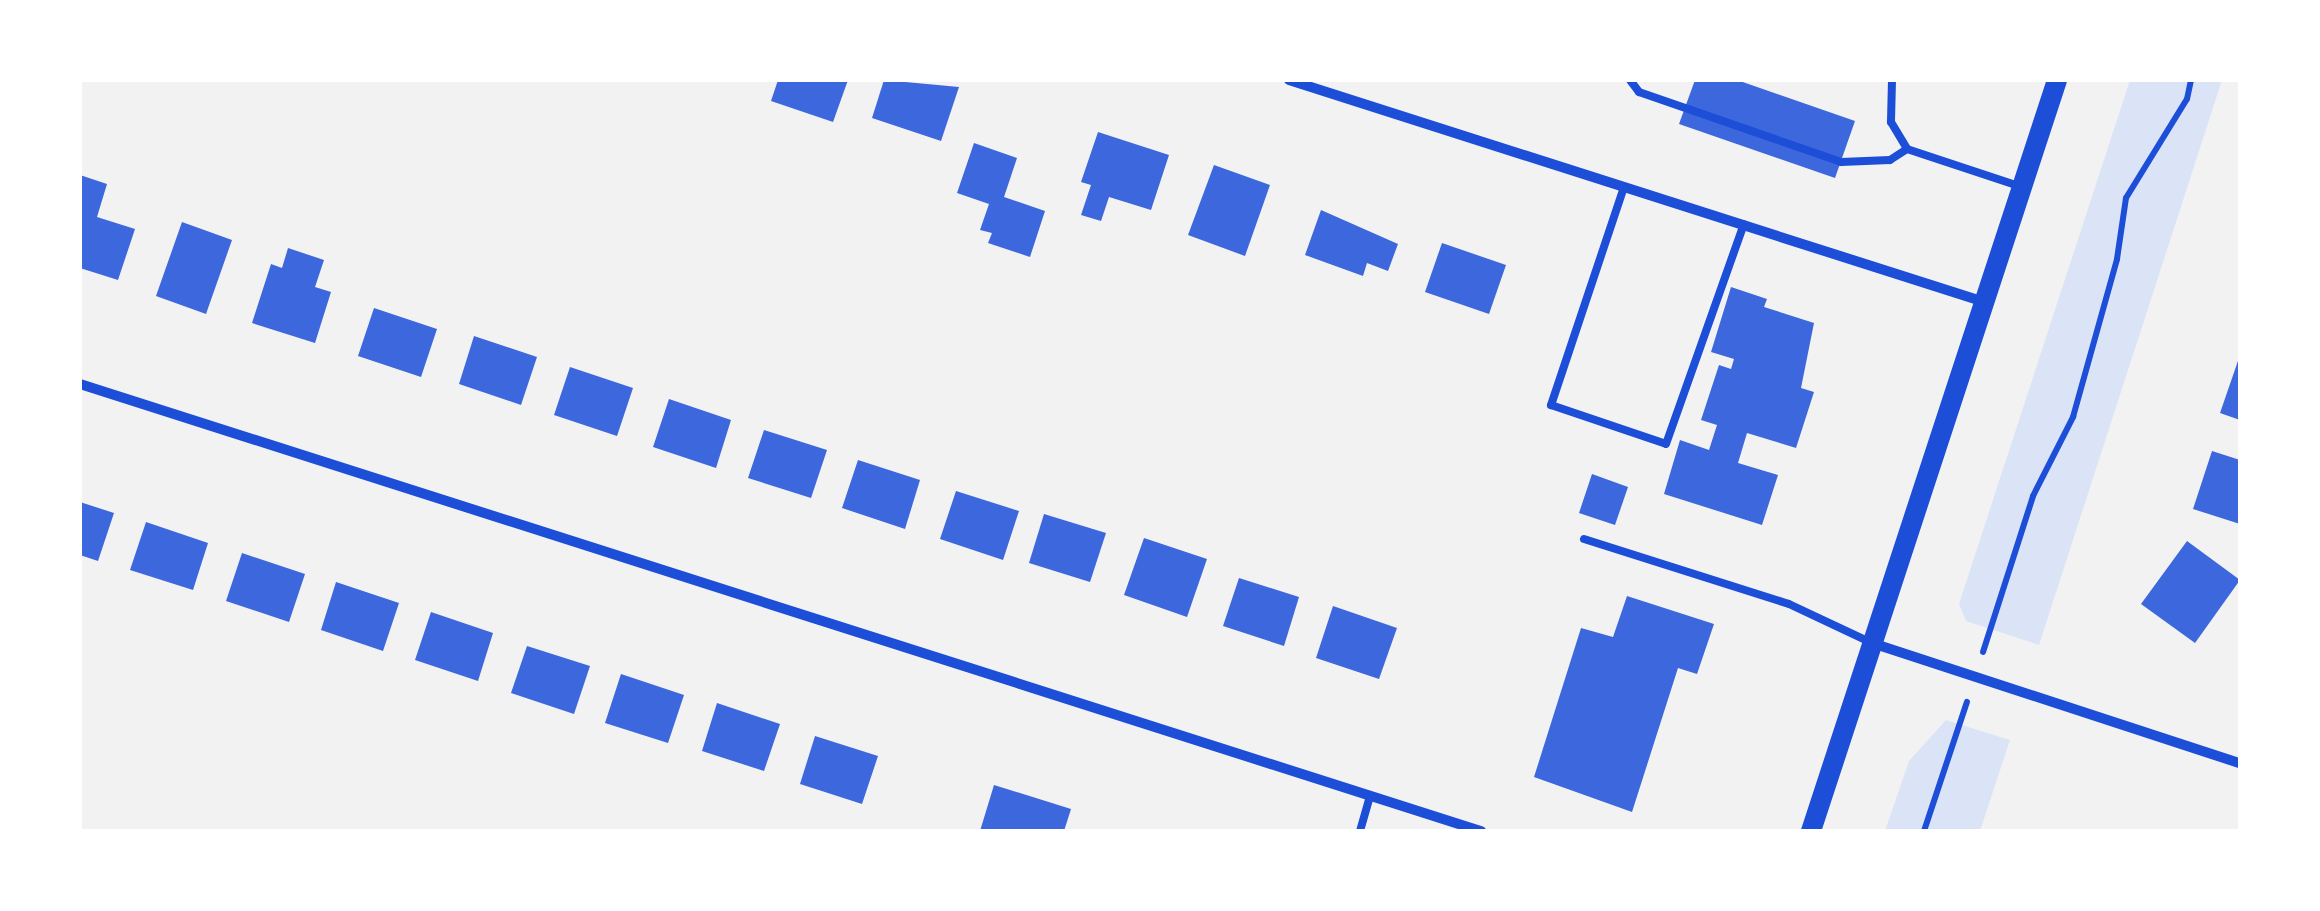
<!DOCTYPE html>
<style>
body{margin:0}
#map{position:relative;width:2320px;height:911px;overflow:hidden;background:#f2f2f2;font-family:Quicksand,sans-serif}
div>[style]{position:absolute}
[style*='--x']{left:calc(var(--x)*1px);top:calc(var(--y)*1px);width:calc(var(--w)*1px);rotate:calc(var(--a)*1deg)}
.green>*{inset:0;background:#dbe4f7}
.building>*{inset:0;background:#3d67dc}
.path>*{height:6px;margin:-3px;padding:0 3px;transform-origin:3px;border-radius:3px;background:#1d4ed8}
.service>*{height:8px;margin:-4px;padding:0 4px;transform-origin:4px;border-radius:4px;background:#1d4ed8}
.minor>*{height:10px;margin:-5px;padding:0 5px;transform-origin:5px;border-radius:5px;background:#1d4ed8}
.secondary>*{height:20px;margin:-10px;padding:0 10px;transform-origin:10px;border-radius:10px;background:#1d4ed8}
span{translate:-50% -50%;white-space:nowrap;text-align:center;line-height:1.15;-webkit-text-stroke:9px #fff;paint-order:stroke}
.frame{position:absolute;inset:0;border:82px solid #fff;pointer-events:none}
</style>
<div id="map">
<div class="green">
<div style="clip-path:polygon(2130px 80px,2222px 80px,2039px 645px,1966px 621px,1959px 604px)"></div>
<div style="clip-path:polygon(1946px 720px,2010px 740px,1980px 831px,1885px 831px,1909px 761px)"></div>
</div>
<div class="building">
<div style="clip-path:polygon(778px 80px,848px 80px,833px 122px,771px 101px)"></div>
<div style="clip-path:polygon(884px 80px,959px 87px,941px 141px,872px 118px)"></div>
<div style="clip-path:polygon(1695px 80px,1737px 80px,1855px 121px,1835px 178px,1679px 124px)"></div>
<div style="clip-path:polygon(1098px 132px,1169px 155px,1151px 210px,1109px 197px,1101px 221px,1081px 215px,1091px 185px,1081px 182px)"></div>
<div style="clip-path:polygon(974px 143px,1017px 158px,1004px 197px,1045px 211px,1030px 257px,988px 243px,992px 233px,980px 230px,989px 204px,957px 193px)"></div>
<div style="clip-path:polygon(1214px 165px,1270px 185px,1245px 256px,1188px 235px)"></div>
<div style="clip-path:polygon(80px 175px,107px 184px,97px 217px,135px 229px,118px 280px,80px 268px)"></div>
<div style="clip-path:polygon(1321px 210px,1398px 244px,1388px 271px,1367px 263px,1363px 276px,1305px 255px)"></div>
<div style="clip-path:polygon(182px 222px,232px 240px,206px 314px,156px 296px)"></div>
<div style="clip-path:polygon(1442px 243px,1506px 265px,1489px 314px,1425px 292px)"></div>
<div style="clip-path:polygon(288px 248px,324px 260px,315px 287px,331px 292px,315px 343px,252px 323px,271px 264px,282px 268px)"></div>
<div style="clip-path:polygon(1731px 287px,1767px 299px,1764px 307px,1814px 323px,1801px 388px,1814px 392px,1796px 448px,1747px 433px,1738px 463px,1778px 475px,1762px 525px,1664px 494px,1680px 440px,1709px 450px,1717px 425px,1701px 420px,1719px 365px,1731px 369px,1734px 359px,1711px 352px)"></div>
<div style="clip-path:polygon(374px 308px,437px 329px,421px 377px,358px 356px)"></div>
<div style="clip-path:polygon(474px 336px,537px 357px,521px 405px,459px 384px)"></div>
<div style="clip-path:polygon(2240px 355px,2240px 420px,2220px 413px)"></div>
<div style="clip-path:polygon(570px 367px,633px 388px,617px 436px,554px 415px)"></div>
<div style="clip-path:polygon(669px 399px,731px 420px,716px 468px,653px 447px)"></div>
<div style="clip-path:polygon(764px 430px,827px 450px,811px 498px,748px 478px)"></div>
<div style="clip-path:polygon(2212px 451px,2240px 460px,2240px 524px,2193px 509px)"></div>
<div style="clip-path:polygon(858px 460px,920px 480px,905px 529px,842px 508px)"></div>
<div style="clip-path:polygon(1592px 474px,1628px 487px,1615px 525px,1579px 513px)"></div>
<div style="clip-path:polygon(956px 491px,1019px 511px,1003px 560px,940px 539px)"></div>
<div style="clip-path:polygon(80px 502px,114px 513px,98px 561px,80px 555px)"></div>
<div style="clip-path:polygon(1044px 514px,1106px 533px,1090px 582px,1029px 563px)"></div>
<div style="clip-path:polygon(146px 522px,208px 543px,193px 590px,130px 570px)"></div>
<div style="clip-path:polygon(1144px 538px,1207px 559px,1187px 617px,1124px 595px)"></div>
<div style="clip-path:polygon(2187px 541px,2240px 580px,2195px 643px,2141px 604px)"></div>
<div style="clip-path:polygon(242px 553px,305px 574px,289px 622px,226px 601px)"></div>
<div style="clip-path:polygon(1239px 578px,1299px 597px,1284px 646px,1223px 626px)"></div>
<div style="clip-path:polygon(336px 582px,399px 603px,383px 651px,321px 630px)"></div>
<div style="clip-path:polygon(1627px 596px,1714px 624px,1697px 674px,1678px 668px,1632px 812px,1534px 777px,1581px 628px,1613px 637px)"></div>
<div style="clip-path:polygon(1333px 606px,1397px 628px,1379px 679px,1316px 658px)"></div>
<div style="clip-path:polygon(431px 612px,493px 633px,478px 681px,415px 660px)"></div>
<div style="clip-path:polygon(527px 646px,590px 666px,574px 714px,511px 693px)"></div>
<div style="clip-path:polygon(621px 674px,684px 695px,668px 743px,605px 723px)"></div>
<div style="clip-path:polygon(717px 703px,780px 724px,764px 771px,702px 751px)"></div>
<div style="clip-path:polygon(815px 736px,878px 756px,862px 804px,800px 784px)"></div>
<div style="clip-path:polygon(994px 785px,1071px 809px,1064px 831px,980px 831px)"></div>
</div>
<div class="path">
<div style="--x:1983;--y:652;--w:164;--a:-72.2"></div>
<div style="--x:2033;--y:496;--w:89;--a:-63.1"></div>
<div style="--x:2073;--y:417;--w:164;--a:-74.4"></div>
<div style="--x:2117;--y:259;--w:62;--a:-81.6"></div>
<div style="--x:2126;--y:198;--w:116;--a:-58.4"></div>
<div style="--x:2187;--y:99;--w:19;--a:-78"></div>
<div style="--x:1924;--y:831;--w:136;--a:-71.6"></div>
</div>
<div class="service">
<div style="--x:1630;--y:80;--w:15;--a:53"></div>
<div style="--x:1639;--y:92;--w:214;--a:19.1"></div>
<div style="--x:1841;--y:162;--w:49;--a:-2.3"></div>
<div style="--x:1890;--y:160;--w:20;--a:-33"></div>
<div style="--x:1892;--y:80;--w:42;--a:91.4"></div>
<div style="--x:1891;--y:122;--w:31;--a:59"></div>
<div style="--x:1907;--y:149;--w:121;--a:18.3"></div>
<div style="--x:1624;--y:187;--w:230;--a:108.5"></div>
<div style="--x:1551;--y:405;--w:121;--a:18.7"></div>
<div style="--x:1666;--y:444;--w:233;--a:-70.5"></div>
<div style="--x:1584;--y:539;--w:215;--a:17.6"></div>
<div style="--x:1789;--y:604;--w:92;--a:25.2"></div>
<div style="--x:1360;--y:831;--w:36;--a:-74"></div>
</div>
<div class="minor">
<div style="--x:1289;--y:80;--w:730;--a:17.71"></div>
<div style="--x:80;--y:384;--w:1471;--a:17.7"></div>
<div style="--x:1872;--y:643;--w:387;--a:18.1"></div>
</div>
<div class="secondary">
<div style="--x:1811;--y:831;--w:790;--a:-71.86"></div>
</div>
<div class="frame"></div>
</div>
